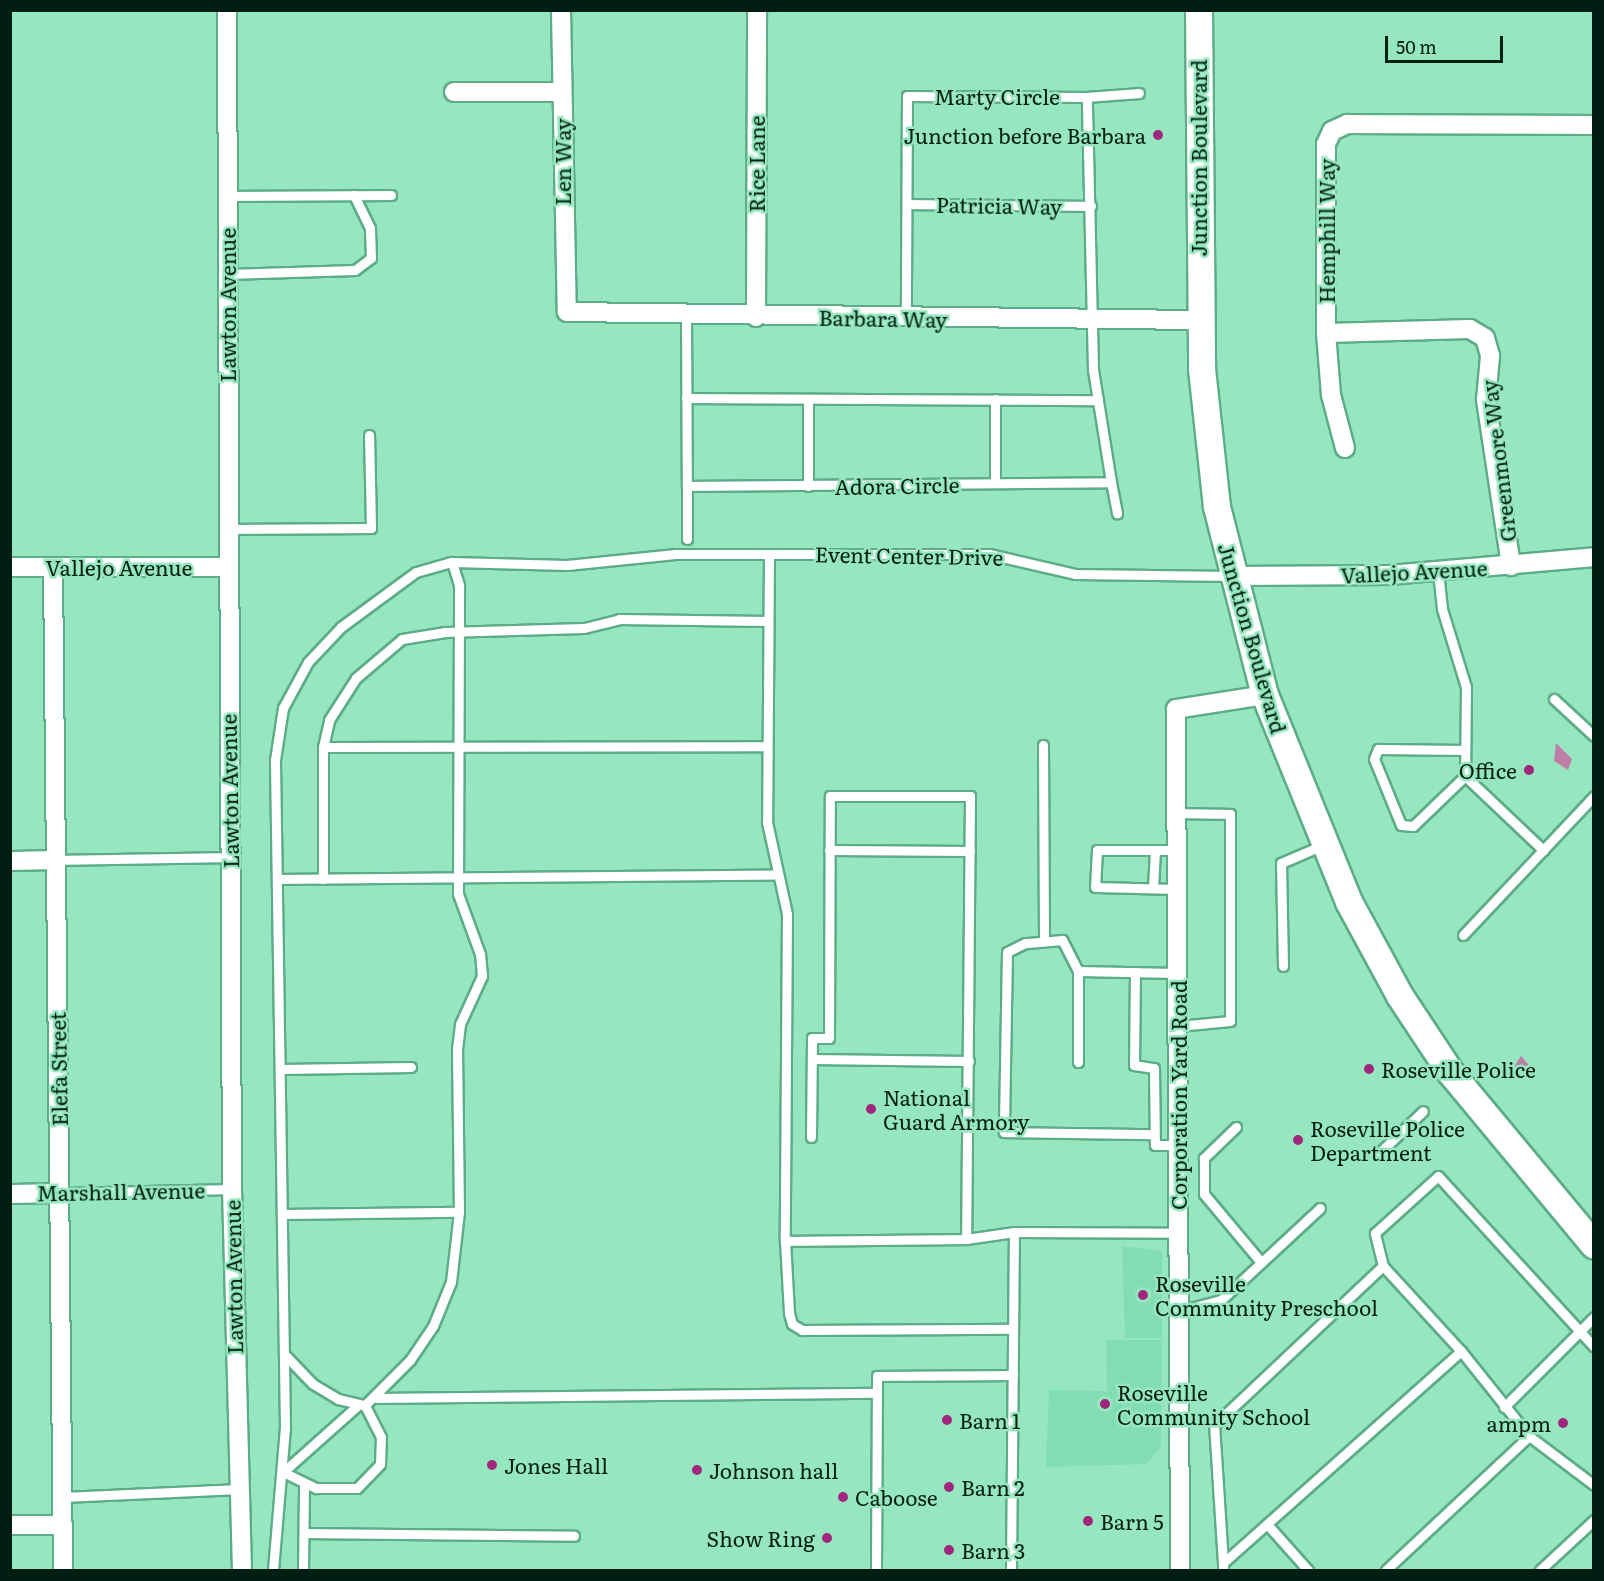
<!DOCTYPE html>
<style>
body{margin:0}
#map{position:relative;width:1604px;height:1581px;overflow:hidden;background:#96e7bf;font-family:Literata,serif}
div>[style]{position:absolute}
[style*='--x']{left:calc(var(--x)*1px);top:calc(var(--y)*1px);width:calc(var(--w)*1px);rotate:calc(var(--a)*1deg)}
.built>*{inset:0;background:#83ddb3}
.water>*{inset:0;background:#bf7ea6}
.roads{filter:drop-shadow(2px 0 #5cac87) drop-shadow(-2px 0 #5cac87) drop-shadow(0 2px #5cac87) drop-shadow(0 -2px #5cac87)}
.service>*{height:9px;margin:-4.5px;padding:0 4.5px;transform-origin:4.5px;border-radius:4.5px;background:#fff}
.minor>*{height:18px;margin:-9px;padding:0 9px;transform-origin:9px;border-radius:9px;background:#fff}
.secondary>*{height:26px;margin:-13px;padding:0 13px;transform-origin:13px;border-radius:13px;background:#fff}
.dots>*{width:16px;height:16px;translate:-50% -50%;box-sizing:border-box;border:3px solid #96e7bf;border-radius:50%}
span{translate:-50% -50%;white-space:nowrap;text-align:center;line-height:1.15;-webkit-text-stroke:5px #96e7bf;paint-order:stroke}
.street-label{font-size:21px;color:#001e11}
.poi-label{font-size:21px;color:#001e11}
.right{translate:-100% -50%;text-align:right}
.left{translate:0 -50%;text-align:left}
.frame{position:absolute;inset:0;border:12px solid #001e11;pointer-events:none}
.scale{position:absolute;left:1385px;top:36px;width:118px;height:27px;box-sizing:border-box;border:3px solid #001e11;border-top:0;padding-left:8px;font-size:18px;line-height:21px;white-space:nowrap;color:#001e11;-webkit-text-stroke:4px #96e7bf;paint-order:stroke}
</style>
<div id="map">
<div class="built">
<div style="clip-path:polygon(1122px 1246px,1162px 1251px,1162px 1338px,1125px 1338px)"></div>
<div style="clip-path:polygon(1106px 1340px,1162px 1340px,1161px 1447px,1146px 1464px,1046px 1467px,1049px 1390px,1107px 1391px)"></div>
</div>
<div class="water">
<div style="clip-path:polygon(1556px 743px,1572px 759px,1568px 770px,1554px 761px)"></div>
<div style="clip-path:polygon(1521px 1056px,1533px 1070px,1531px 1078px,1514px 1067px)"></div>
</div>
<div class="roads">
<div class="service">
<div style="--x:1087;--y:97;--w:52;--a:-4.4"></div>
<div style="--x:227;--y:196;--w:164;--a:-0.3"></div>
<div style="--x:907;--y:204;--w:184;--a:0.6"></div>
<div style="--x:227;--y:274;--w:128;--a:-1.8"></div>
<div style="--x:355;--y:270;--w:20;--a:-37"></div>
<div style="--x:371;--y:258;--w:30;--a:-92"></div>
<div style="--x:370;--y:228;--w:37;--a:-116"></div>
<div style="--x:686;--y:317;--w:169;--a:89.7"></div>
<div style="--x:687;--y:486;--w:424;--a:-0.5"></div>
<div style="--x:1111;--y:482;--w:113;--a:-99.1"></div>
<div style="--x:1093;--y:370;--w:273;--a:-91.3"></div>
<div style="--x:1087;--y:97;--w:180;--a:-179.7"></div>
<div style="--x:907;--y:96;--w:223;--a:90.3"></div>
<div style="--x:686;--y:398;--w:412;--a:0.3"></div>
<div style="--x:995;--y:399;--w:84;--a:90"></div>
<div style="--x:1111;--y:482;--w:32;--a:79"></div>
<div style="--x:687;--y:486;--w:53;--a:90"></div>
<div style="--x:808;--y:486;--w:87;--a:-90"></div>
<div style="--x:227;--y:529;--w:144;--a:-0.4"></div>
<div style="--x:371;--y:528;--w:93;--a:-91.2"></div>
<div style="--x:769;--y:554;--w:268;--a:90.4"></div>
<div style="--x:767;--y:822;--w:94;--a:77.7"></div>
<div style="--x:787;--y:914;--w:327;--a:90.4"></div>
<div style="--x:785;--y:1241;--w:181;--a:-0.6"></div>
<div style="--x:1438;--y:571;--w:38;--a:84"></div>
<div style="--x:1442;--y:609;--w:82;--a:72.9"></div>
<div style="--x:1466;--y:687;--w:89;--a:90.6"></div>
<div style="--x:1465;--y:776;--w:108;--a:43.5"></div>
<div style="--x:1554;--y:699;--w:54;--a:42.8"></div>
<div style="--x:1043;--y:745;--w:196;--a:89.7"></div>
<div style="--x:323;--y:747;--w:444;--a:-0.1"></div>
<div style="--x:1465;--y:776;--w:72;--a:136.1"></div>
<div style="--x:1413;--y:826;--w:12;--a:-175"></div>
<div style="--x:1401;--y:825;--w:71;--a:-112.2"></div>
<div style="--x:1374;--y:759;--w:11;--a:-68"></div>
<div style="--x:1378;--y:749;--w:87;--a:0.7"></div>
<div style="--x:1177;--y:813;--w:53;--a:1.1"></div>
<div style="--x:1230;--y:814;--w:207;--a:90"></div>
<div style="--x:1230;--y:1021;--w:52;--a:174.5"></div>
<div style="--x:829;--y:850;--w:141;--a:0.4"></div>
<div style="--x:1177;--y:850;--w:80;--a:180"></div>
<div style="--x:1097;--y:850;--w:37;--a:93"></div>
<div style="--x:1095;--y:887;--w:82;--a:1.4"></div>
<div style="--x:56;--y:860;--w:174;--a:-1"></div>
<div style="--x:279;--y:879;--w:499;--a:-0.5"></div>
<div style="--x:323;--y:879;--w:132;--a:-90"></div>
<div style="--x:323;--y:747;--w:28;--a:-77"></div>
<div style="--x:329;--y:720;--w:50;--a:-57.3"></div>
<div style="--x:356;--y:678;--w:60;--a:-40.3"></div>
<div style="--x:402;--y:639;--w:44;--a:-9.2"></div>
<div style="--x:445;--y:632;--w:139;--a:-1.6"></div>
<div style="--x:584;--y:628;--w:36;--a:-14"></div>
<div style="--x:619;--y:619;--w:149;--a:0.8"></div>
<div style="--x:1153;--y:888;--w:38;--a:-87"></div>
<div style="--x:1463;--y:935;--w:191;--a:-46.7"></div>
<div style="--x:1283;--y:966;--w:103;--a:-91.1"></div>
<div style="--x:1281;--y:863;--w:46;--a:-23.2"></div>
<div style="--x:1078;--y:971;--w:35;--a:-117"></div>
<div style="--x:1062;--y:940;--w:37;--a:175"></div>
<div style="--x:1025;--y:943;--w:20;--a:153"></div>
<div style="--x:1007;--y:952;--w:180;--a:91"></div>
<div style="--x:1004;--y:1132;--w:148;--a:0.8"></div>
<div style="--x:1135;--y:972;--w:93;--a:90.6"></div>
<div style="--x:1134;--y:1065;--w:20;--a:9"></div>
<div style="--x:1154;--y:1068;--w:77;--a:89.3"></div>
<div style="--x:1155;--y:1145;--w:23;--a:0"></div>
<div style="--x:812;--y:1059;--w:157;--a:0.7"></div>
<div style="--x:1078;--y:1062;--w:91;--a:-90"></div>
<div style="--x:1078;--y:971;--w:99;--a:1.2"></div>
<div style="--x:281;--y:1069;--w:130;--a:-0.9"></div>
<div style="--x:1236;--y:1127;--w:45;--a:135.9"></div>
<div style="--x:1204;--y:1158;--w:36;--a:90"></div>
<div style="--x:1204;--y:1194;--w:87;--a:50.1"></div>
<div style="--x:811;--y:1137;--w:99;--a:-89.4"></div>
<div style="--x:812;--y:1038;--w:17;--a:0"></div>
<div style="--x:829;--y:1038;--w:242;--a:-89.8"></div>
<div style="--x:830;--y:796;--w:140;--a:0"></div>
<div style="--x:970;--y:796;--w:443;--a:90.5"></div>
<div style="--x:966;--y:1239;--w:49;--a:-8.3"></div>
<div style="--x:1014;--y:1232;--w:164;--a:0.3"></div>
<div style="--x:1378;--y:1154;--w:62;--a:-43.7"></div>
<div style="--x:60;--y:1193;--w:172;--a:-1.3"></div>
<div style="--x:283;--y:1214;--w:176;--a:-0.7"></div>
<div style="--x:785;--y:1241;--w:72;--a:86.8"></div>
<div style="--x:789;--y:1313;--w:11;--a:75"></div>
<div style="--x:792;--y:1324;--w:12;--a:31"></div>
<div style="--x:802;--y:1330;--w:211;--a:-0.3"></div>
<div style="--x:1383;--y:1266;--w:34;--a:-104"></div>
<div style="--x:1375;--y:1233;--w:85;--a:-42.1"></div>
<div style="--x:1438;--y:1176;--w:231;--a:47.6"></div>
<div style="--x:1179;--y:1311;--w:43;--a:-14.7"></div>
<div style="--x:1221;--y:1300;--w:135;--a:-42.9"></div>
<div style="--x:285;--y:1355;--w:40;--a:46"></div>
<div style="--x:313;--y:1384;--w:29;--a:31"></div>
<div style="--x:338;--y:1399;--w:28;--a:13"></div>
<div style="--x:365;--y:1405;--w:64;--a:-45"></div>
<div style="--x:410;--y:1360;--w:41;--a:-55.9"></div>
<div style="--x:433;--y:1326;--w:48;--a:-67.8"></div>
<div style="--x:451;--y:1282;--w:70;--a:-83.5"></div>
<div style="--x:459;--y:1212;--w:163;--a:-90.7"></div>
<div style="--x:457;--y:1049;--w:25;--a:-83"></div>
<div style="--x:460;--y:1024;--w:53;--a:-65.4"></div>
<div style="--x:482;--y:976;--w:22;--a:-95"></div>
<div style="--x:480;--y:954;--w:64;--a:-110.1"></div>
<div style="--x:458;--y:894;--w:309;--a:-89.8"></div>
<div style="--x:459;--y:585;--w:24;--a:-107"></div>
<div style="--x:377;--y:1398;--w:496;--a:-0.6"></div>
<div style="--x:1504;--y:1407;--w:127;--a:-45"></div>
<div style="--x:1529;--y:1436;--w:81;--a:37"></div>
<div style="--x:283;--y:1472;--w:37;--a:26"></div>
<div style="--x:316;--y:1488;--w:41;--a:0"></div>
<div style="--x:357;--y:1488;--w:33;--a:-46"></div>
<div style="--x:380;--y:1464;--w:27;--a:-88"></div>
<div style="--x:381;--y:1437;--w:36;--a:-117"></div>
<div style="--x:283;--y:1472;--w:99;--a:-41.7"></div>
<div style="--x:62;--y:1497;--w:179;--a:-2.6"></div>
<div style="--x:1267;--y:1524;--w:62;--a:48.3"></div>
<div style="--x:304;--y:1533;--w:270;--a:0.6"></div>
<div style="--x:1223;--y:1563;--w:138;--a:-93.7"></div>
<div style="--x:1214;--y:1425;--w:232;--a:-43.3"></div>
<div style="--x:1383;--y:1266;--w:115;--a:47.5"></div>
<div style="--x:273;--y:1570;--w:143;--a:-85.2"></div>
<div style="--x:285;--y:1428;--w:668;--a:-90.86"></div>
<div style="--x:275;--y:760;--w:53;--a:-81.3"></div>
<div style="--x:283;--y:708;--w:52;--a:-61.5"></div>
<div style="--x:308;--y:662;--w:48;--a:-46.7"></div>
<div style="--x:341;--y:627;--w:93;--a:-36.3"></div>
<div style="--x:416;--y:572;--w:37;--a:-16"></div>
<div style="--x:452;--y:562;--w:115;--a:1.5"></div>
<div style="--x:567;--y:565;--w:109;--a:-5.8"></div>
<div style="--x:675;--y:554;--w:314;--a:0"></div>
<div style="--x:989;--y:554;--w:88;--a:13.1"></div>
<div style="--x:1075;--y:574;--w:157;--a:0.7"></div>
<div style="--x:303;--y:1570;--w:87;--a:-89.3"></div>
<div style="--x:876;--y:1570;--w:194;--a:-89.7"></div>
<div style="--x:877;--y:1376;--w:136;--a:-0.4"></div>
<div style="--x:1011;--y:1570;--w:338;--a:-89.5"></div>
<div style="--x:1223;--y:1570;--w:7;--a:-90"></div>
<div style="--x:1223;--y:1563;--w:319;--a:-41.7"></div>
<div style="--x:1461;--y:1351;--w:109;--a:51.3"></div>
<div style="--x:1529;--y:1436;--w:196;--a:136.9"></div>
<div style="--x:1540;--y:1570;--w:74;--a:-42.8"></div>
</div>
<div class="minor">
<div style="--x:227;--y:10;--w:1179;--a:89.76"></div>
<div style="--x:232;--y:1189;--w:381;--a:88.5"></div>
<div style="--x:561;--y:10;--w:302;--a:88.9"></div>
<div style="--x:567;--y:312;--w:632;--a:0.73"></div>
<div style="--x:454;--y:92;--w:108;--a:0"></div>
<div style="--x:756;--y:317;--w:307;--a:-89.8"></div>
<div style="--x:1326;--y:333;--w:144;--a:-1.6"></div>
<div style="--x:1470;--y:329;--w:17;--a:31"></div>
<div style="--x:1485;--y:338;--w:19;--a:74"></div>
<div style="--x:1490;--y:356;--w:44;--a:95.2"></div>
<div style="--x:1486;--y:400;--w:168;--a:81.4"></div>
<div style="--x:1345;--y:448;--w:55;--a:-104.8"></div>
<div style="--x:1331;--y:395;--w:62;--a:-94.6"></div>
<div style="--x:1326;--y:333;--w:189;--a:-90"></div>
<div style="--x:1326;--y:144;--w:14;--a:-65"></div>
<div style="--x:1332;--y:131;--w:17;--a:-25"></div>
<div style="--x:1347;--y:124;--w:247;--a:0.2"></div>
<div style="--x:10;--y:567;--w:217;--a:0"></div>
<div style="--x:53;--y:567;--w:1003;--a:89.43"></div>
<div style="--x:1234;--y:576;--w:156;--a:-0.4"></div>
<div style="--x:1390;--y:575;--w:205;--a:-5"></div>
<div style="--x:10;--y:861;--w:46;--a:-1.2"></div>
<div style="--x:10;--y:1194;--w:50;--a:-1.1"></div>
<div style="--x:10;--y:1525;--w:53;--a:0"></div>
<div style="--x:1180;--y:1570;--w:861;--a:-90.27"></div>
<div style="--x:1176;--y:709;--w:90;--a:-8.9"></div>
</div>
<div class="secondary">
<div style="--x:1199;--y:10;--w:359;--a:89.5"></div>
<div style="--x:1202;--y:369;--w:139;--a:83.8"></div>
<div style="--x:1217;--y:507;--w:194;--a:75.7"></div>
<div style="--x:1265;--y:695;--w:223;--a:67.9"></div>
<div style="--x:1349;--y:902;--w:107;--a:61.5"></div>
<div style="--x:1400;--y:996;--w:92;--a:56.5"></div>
<div style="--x:1451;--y:1073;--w:224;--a:50.3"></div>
</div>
</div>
<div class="dots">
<div style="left:1158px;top:135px;background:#a0277d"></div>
<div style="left:1529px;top:770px;background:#a0277d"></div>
<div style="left:1369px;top:1069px;background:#a0277d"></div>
<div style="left:871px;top:1109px;background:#a0277d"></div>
<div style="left:1298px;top:1140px;background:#a0277d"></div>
<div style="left:1143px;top:1295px;background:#a0277d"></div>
<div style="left:1105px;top:1404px;background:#a0277d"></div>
<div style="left:947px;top:1420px;background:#a0277d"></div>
<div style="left:1563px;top:1423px;background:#a0277d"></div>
<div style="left:492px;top:1465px;background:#a0277d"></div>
<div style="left:697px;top:1470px;background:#a0277d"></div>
<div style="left:949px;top:1487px;background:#a0277d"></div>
<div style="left:843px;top:1497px;background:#a0277d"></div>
<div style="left:1088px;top:1521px;background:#a0277d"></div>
<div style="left:827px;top:1538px;background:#a0277d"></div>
<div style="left:949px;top:1550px;background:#a0277d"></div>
</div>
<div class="street-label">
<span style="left:997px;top:96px">Marty Circle</span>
<span style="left:1198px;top:158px;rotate:-90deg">Junction Boulevard</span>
<span style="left:562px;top:162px;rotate:-90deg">Len Way</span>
<span style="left:756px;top:164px;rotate:-90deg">Rice Lane</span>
<span style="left:999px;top:205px;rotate:1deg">Patricia Way</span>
<span style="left:1326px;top:231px;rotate:-90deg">Hemphill Way</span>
<span style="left:227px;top:305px;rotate:-90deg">Lawton Avenue</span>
<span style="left:883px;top:318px;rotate:1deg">Barbara Way</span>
<span style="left:1498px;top:461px;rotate:-97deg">Greenmore Way</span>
<span style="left:897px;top:485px;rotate:-1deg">Adora Circle</span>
<span style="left:909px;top:555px;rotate:1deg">Event Center Drive</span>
<span style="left:119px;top:567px">Vallejo Avenue</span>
<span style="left:1414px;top:571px;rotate:-3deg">Vallejo Avenue</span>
<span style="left:1253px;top:638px;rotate:74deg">Junction Boulevard</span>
<span style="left:229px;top:791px;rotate:-91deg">Lawton Avenue</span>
<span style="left:58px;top:1069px;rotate:-91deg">Elefa Street</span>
<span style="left:1178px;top:1095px;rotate:-90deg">Corporation Yard Road</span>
<span style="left:121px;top:1191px;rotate:-1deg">Marshall Avenue</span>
<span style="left:233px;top:1277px;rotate:-91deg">Lawton Avenue</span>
</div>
<div class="poi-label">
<span class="right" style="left:1146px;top:135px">Junction before Barbara</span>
<span class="right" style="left:1517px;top:770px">Office</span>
<span class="left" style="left:1381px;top:1069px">Roseville Police</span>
<span class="left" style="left:883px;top:1109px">National<br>Guard Armory</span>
<span class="left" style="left:1310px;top:1140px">Roseville Police<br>Department</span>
<span class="left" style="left:1155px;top:1295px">Roseville<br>Community Preschool</span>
<span class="left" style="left:1117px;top:1404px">Roseville<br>Community School</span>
<span class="left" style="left:959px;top:1420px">Barn 1</span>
<span class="right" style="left:1551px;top:1423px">ampm</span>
<span class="left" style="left:504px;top:1465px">Jones Hall</span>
<span class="left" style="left:709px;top:1470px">Johnson hall</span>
<span class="left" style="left:961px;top:1487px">Barn 2</span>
<span class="left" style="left:855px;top:1497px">Caboose</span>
<span class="left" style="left:1100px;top:1521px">Barn 5</span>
<span class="right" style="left:815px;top:1538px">Show Ring</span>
<span class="left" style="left:961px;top:1550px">Barn 3</span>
</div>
<div class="frame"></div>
<div class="scale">50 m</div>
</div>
